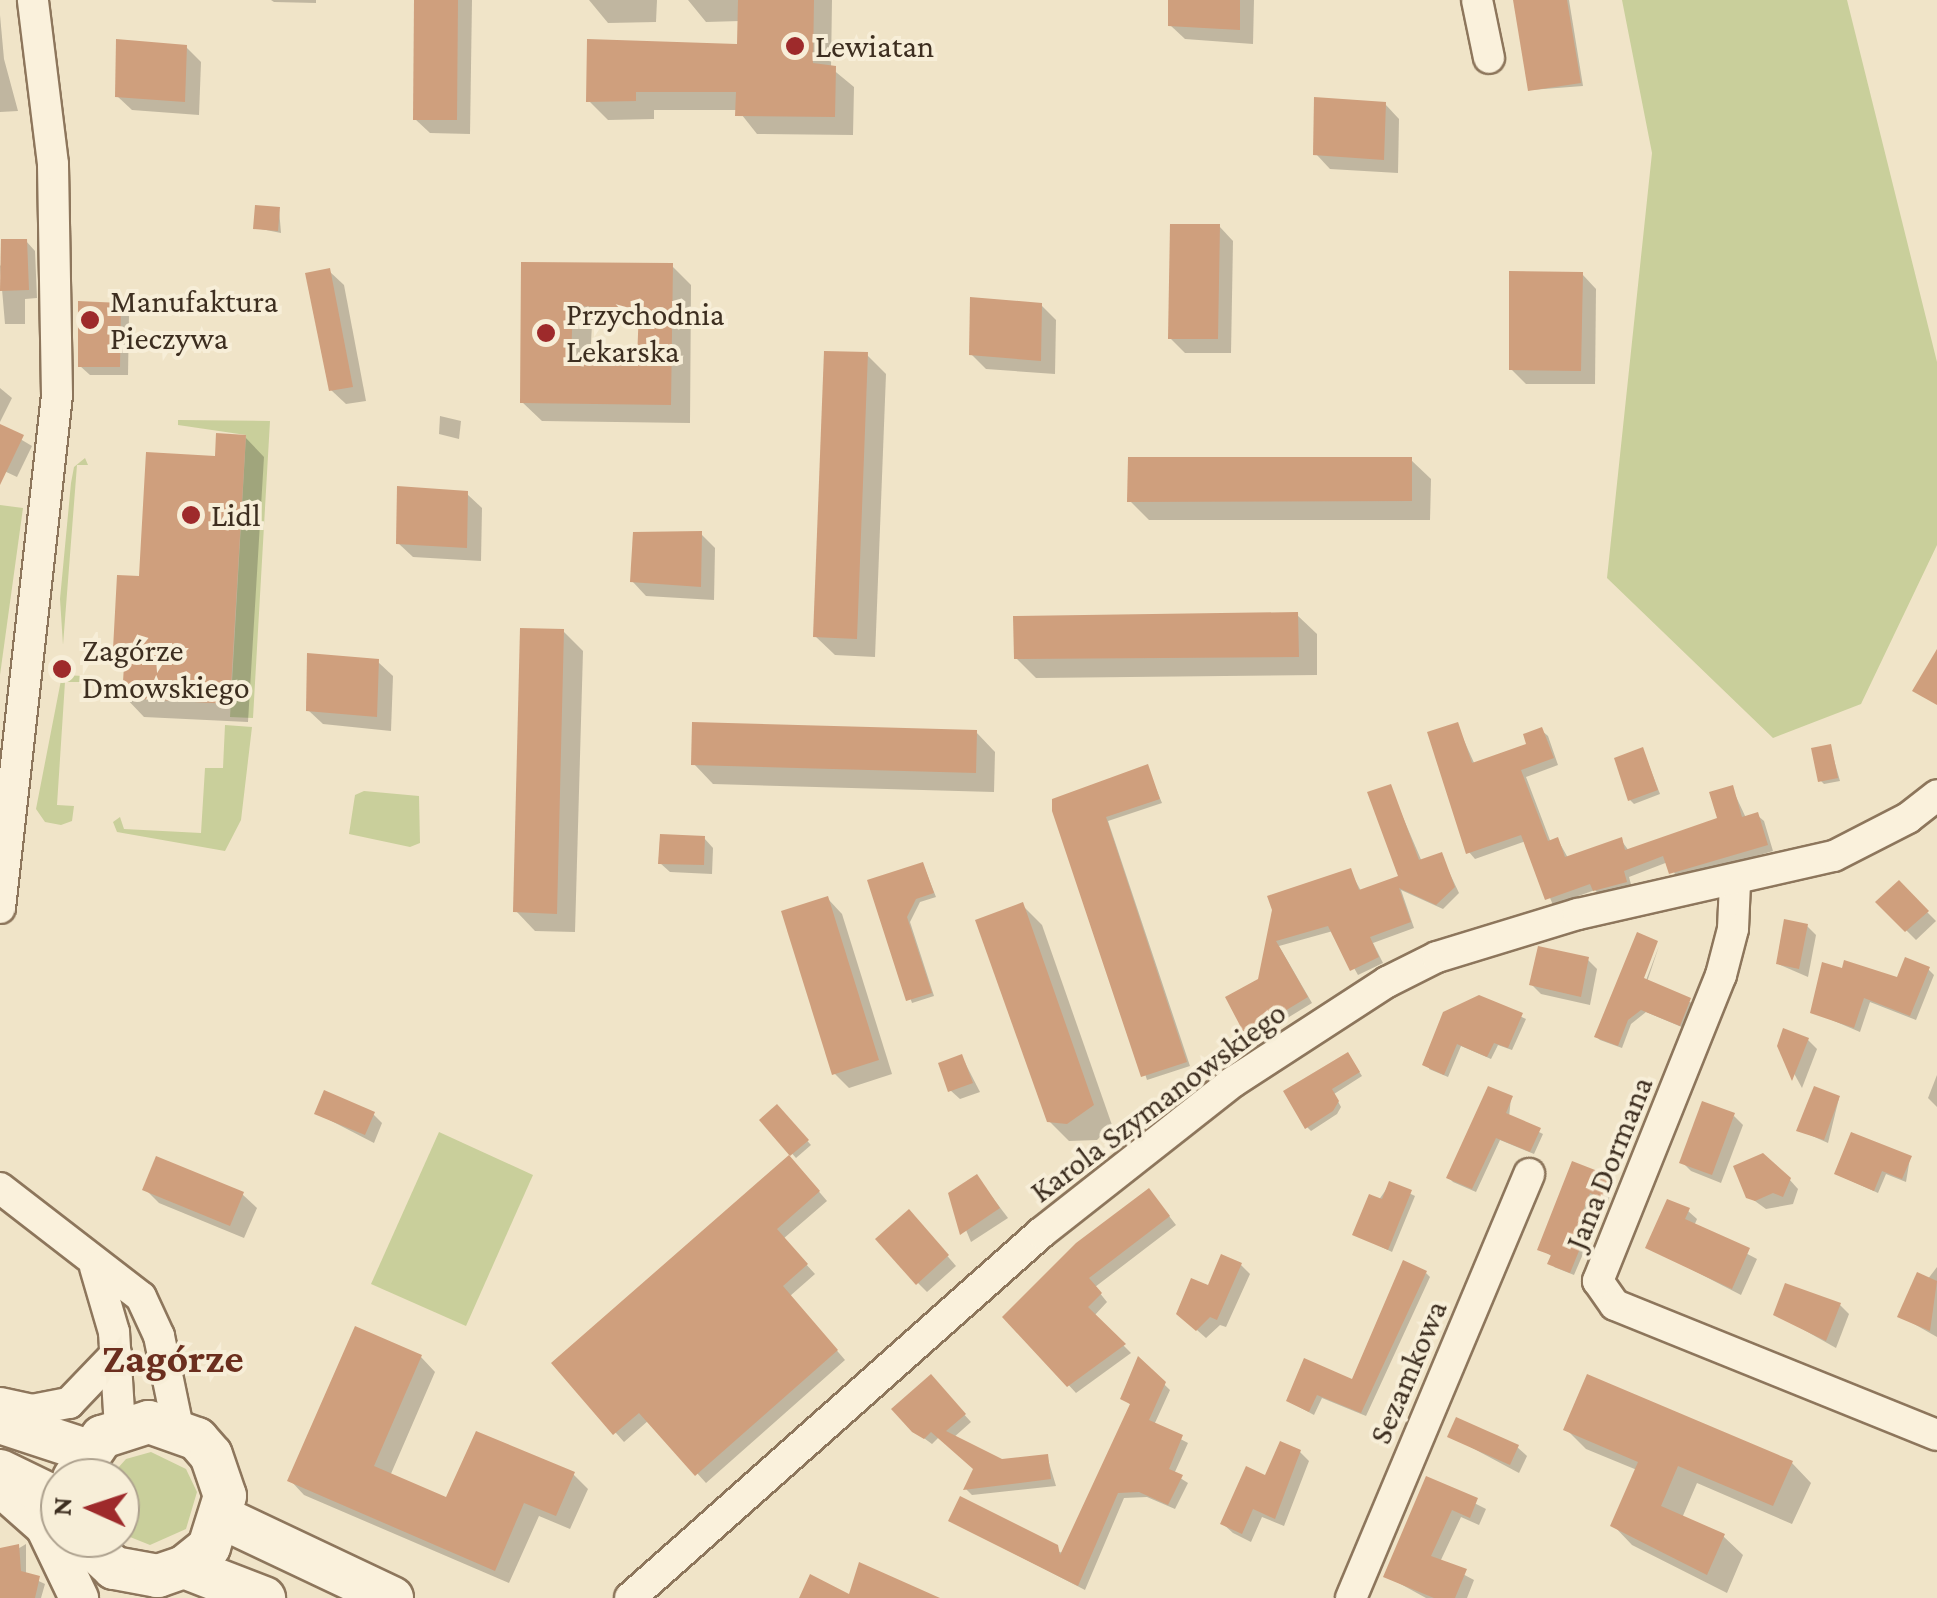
<!DOCTYPE html>
<meta charset="utf-8">
<style>
body{margin:0}
#map{position:relative;width:1937px;height:1598px;overflow:hidden;background:#f0e4c8;font-family:"Crimson Pro",serif}
div>[style]{position:absolute}
[style*='--x']{left:calc(var(--x)*1px);top:calc(var(--y)*1px);width:calc(var(--w)*1px);rotate:calc(var(--a)*1deg)}
.green>*{inset:0;background:#c9cf9b}
.shadow>*{inset:0;background:#0003}
.building>*{inset:0;background:#cf9f7d}
.roads{filter:drop-shadow(2px 0 #8d765c) drop-shadow(-2px 0 #8d765c) drop-shadow(0 2px #8d765c) drop-shadow(0 -2px #8d765c)}
.minor>*{height:30px;margin:-15px;padding:0 15px;transform-origin:15px;border-radius:15px;background:#faf1dc}
.tertiary>*{height:38px;margin:-19px;padding:0 19px;transform-origin:19px;border-radius:19px;background:#faf1dc}
.secondary>*{height:42px;margin:-21px;padding:0 21px;transform-origin:21px;border-radius:21px;background:#faf1dc}
.dots>*{width:28px;height:28px;translate:-50% -50%;box-sizing:border-box;border:5px solid #f7eed8;border-radius:50%}
span{translate:-50% -50%;white-space:nowrap;text-align:center;line-height:1.15;-webkit-text-stroke:8px #f7eed8;paint-order:stroke}
.poi-label{font-size:32px;color:#3d2e20}
.left{translate:0 -50%;text-align:left}
.street-label{font-size:32px;color:#3d2e20}
.district-label{font-size:42px;color:#6b2e1e;font-weight:700}
.north{position:absolute;left:40px;top:1458px;width:100px;height:100px;box-sizing:border-box;background:#f7eed8;border:2px solid #ada18e;border-radius:50%;rotate:273deg;font-size:28px;font-weight:700;line-height:40px;text-align:center;color:#3d2e20}
.north::after{content:'';display:block;margin:auto;width:35px;height:45px;background:#9e2a2b;clip-path:polygon(50% 0,100% 100%,50% 72%,0 100%)}
</style>
<div id="map">
<div class="green">
<div style="clip-path:polygon(1622px 0,1847px 0,1937px 362px,1937px 545px,1861px 704px,1773px 738px,1607px 578px,1652px 153px)"></div>
<div style="clip-path:polygon(178px 420px,270px 421px,253px 718px,230px 717px,246px 435px,178px 425px)"></div>
<div style="clip-path:polygon(85px 458px,88px 465px,77px 465px,63px 645px,60px 599px,71px 483px,74px 467px)"></div>
<div style="clip-path:polygon(0 505px,23px 508px,0 675px)"></div>
<div style="clip-path:polygon(62px 675px,84px 676px,84px 682px,65px 682px,57px 805px,74px 806px,72px 821px,61px 825px,45px 822px,36px 809px)"></div>
<div style="clip-path:polygon(225px 725px,252px 727px,241px 820px,225px 851px,117px 832px,113px 822px,120px 817px,124px 829px,201px 833px,205px 768px,223px 768px)"></div>
<div style="clip-path:polygon(364px 791px,419px 796px,420px 843px,410px 847px,349px 834px,355px 795px)"></div>
<div style="clip-path:polygon(439px 1132px,533px 1175px,466px 1326px,371px 1284px)"></div>
<div style="clip-path:polygon(151px 1452px,186px 1469px,197px 1492px,186px 1529px,150px 1545px,120px 1533px,120px 1478px,109px 1478px,126px 1459px)"></div>
</div>
<div class="shadow">
<div style="clip-path:polygon(271px 0,316px 0,316px 3px,274px 2px)"></div>
<div style="clip-path:polygon(416px 0,472px 0,470px 134px,430px 133px,415px 119px)"></div>
<div style="clip-path:polygon(589px 0,657px 0,656px 22px,608px 23px)"></div>
<div style="clip-path:polygon(688px 0,832px 0,831px 68px,854px 87px,853px 135px,757px 134px,738px 110px,654px 110px,654px 119px,608px 120px,589px 101px,739px 47px,740px 21px,706px 22px)"></div>
<div style="clip-path:polygon(1171px 0,1254px 0,1253px 44px,1185px 39px,1170px 25px)"></div>
<div style="clip-path:polygon(1516px 0,1569px 0,1583px 86px,1531px 90px)"></div>
<div style="clip-path:polygon(0 15px,4px 59px,18px 111px,0 112px)"></div>
<div style="clip-path:polygon(186px 47px,201px 62px,199px 115px,132px 110px,117px 96px)"></div>
<div style="clip-path:polygon(1385px 104px,1399px 119px,1398px 173px,1330px 169px,1316px 154px)"></div>
<div style="clip-path:polygon(279px 209px,281px 233px,256px 228px)"></div>
<div style="clip-path:polygon(1219px 226px,1233px 241px,1231px 353px,1185px 353px,1170px 338px)"></div>
<div style="clip-path:polygon(26px 241px,35px 251px,37px 298px,25px 299px,25px 324px,5px 324px,0 266px)"></div>
<div style="clip-path:polygon(evenodd,524px 264px,672px 266px,691px 285px,690px 423px,542px 421px,522px 402px,524px 264px,592px 324px,641px 325px,640px 363px,590px 361px,592px 324px)"></div>
<div style="clip-path:polygon(329px 271px,344px 285px,366px 401px,346px 404px,331px 390px)"></div>
<div style="clip-path:polygon(1582px 274px,1596px 289px,1595px 384px,1526px 384px,1511px 369px)"></div>
<div style="clip-path:polygon(120px 305px,129px 314px,128px 375px,90px 375px,80px 366px)"></div>
<div style="clip-path:polygon(1041px 305px,1056px 320px,1055px 374px,986px 369px,971px 354px)"></div>
<div style="clip-path:polygon(867px 355px,886px 374px,875px 657px,835px 655px,815px 636px)"></div>
<div style="clip-path:polygon(0 388px,12px 398px,0 422px)"></div>
<div style="clip-path:polygon(440px 416px,461px 421px,459px 439px,439px 434px)"></div>
<div style="clip-path:polygon(0 427px,32px 446px,17px 477px,0 469px)"></div>
<div style="clip-path:polygon(245px 437px,264px 457px,248px 722px,144px 717px,125px 697px,127px 659px,115px 648px,141px 579px,217px 459px)"></div>
<div style="clip-path:polygon(1411px 460px,1431px 479px,1430px 520px,1149px 520px,1130px 501px)"></div>
<div style="clip-path:polygon(467px 494px,482px 508px,481px 561px,413px 557px,398px 543px)"></div>
<div style="clip-path:polygon(701px 534px,715px 548px,714px 600px,646px 596px,632px 581px)"></div>
<div style="clip-path:polygon(1297px 615px,1317px 634px,1317px 675px,1036px 678px,1016px 658px)"></div>
<div style="clip-path:polygon(563px 631px,583px 651px,575px 932px,535px 931px,516px 911px)"></div>
<div style="clip-path:polygon(378px 662px,393px 676px,391px 731px,323px 724px,308px 710px)"></div>
<div style="clip-path:polygon(1457px 725px,1475px 765px,1529px 745px,1541px 730px,1548px 736px,1558px 765px,1526px 777px,1551px 843px,1558px 840px,1568px 858px,1621px 840px,1629px 851px,1721px 820px,1732px 788px,1746px 818px,1757px 815px,1764px 821px,1773px 851px,1678px 879px,1668px 862px,1629px 877px,1632px 888px,1601px 897px,1595px 890px,1553px 905px,1526px 841px,1475px 859px,1469px 852px)"></div>
<div style="clip-path:polygon(976px 732px,995px 752px,994px 792px,713px 784px,694px 764px)"></div>
<div style="clip-path:polygon(1830px 746px,1840px 781px,1824px 784px,1820px 780px)"></div>
<div style="clip-path:polygon(1643px 750px,1660px 794px,1634px 804px,1630px 800px)"></div>
<div style="clip-path:polygon(1147px 767px,1162px 803px,1108px 821px,1190px 1066px,1147px 1080px,1056px 800px)"></div>
<div style="clip-path:polygon(1390px 787px,1422px 862px,1441px 855px,1459px 893px,1443px 909px,1401px 890px,1414px 928px,1373px 943px,1383px 963px,1358px 975px,1333px 931px,1279px 946px,1312px 1003px,1253px 1039px,1247px 1033px,1275px 910px,1350px 871px,1361px 891px,1401px 877px)"></div>
<div style="clip-path:polygon(704px 838px,713px 848px,712px 874px,670px 872px,660px 863px)"></div>
<div style="clip-path:polygon(923px 864px,936px 897px,920px 902px,910px 922px,934px 996px,912px 1003px,870px 882px)"></div>
<div style="clip-path:polygon(1898px 883px,1936px 921px,1916px 940px,1878px 902px)"></div>
<div style="clip-path:polygon(828px 899px,842px 914px,892px 1074px,849px 1088px,834px 1073px)"></div>
<div style="clip-path:polygon(1022px 905px,1042px 925px,1112px 1125px,1097px 1140px,1069px 1141px,1049px 1121px)"></div>
<div style="clip-path:polygon(1807px 926px,1816px 935px,1808px 977px,1778px 964px)"></div>
<div style="clip-path:polygon(1659px 946px,1647px 982px,1694px 1004px,1684px 1028px,1646px 1012px,1631px 1024px,1622px 1048px,1600px 1040px,1597px 1037px,1642px 991px)"></div>
<div style="clip-path:polygon(1588px 960px,1597px 969px,1590px 1005px,1541px 994px,1532px 985px)"></div>
<div style="clip-path:polygon(1928px 969px,1934px 975px,1916px 1020px,1870px 1002px,1860px 1032px,1813px 1012px)"></div>
<div style="clip-path:polygon(1479px 997px,1526px 1019px,1512px 1050px,1498px 1045px,1491px 1059px,1461px 1046px,1448px 1077px,1429px 1069px,1445px 1014px)"></div>
<div style="clip-path:polygon(1808px 1040px,1817px 1049px,1802px 1088px,1779px 1046px)"></div>
<div style="clip-path:polygon(962px 1057px,980px 1092px,960px 1099px,950px 1090px)"></div>
<div style="clip-path:polygon(1351px 1059px,1362px 1076px,1334px 1094px,1341px 1107px,1337px 1114px,1311px 1131px,1307px 1127px)"></div>
<div style="clip-path:polygon(1937px 1075px,1937px 1107px,1928px 1098px)"></div>
<div style="clip-path:polygon(1511px 1098px,1509px 1117px,1543px 1134px,1534px 1154px,1500px 1140px,1476px 1192px,1453px 1182px,1449px 1178px)"></div>
<div style="clip-path:polygon(1839px 1098px,1828px 1143px,1799px 1130px)"></div>
<div style="clip-path:polygon(777px 1107px,811px 1145px,796px 1158px,763px 1120px)"></div>
<div style="clip-path:polygon(316px 1113px,373px 1114px,382px 1123px,374px 1143px)"></div>
<div style="clip-path:polygon(1734px 1116px,1743px 1125px,1721px 1183px,1691px 1171px,1682px 1162px)"></div>
<div style="clip-path:polygon(1910px 1158px,1906px 1182px,1886px 1174px,1878px 1193px,1836px 1174px)"></div>
<div style="clip-path:polygon(1573px 1164px,1615px 1183px,1608px 1201px,1594px 1196px,1577px 1241px,1586px 1247px,1574px 1275px,1554px 1267px,1553px 1257px,1540px 1249px)"></div>
<div style="clip-path:polygon(798px 1167px,827px 1201px,783px 1239px,815px 1274px,790px 1296px,845px 1360px,706px 1483px,649px 1420px,624px 1442px,554px 1363px)"></div>
<div style="clip-path:polygon(977px 1177px,1008px 1218px,971px 1242px,951px 1194px)"></div>
<div style="clip-path:polygon(1789px 1179px,1798px 1189px,1793px 1204px,1766px 1209px,1748px 1196px)"></div>
<div style="clip-path:polygon(1390px 1184px,1415px 1196px,1392px 1252px,1355px 1234px)"></div>
<div style="clip-path:polygon(145px 1189px,242px 1194px,257px 1208px,244px 1238px,159px 1203px)"></div>
<div style="clip-path:polygon(1156px 1199px,1176px 1225px,1095px 1287px,1107px 1302px,1094px 1316px,1131px 1353px,1076px 1393px,1006px 1317px)"></div>
<div style="clip-path:polygon(1688px 1211px,1697px 1219px,1694px 1226px,1757px 1259px,1741px 1295px,1648px 1247px)"></div>
<div style="clip-path:polygon(918px 1222px,956px 1266px,927px 1292px,918px 1283px)"></div>
<div style="clip-path:polygon(1241px 1265px,1250px 1274px,1226px 1327px,1220px 1325px,1206px 1338px,1188px 1322px,1209px 1288px)"></div>
<div style="clip-path:polygon(1937px 1267px,1937px 1337px,1900px 1316px)"></div>
<div style="clip-path:polygon(1426px 1273px,1430px 1277px,1366px 1416px,1322px 1398px,1314px 1415px,1288px 1401px,1354px 1382px)"></div>
<div style="clip-path:polygon(1840px 1305px,1849px 1314px,1836px 1348px,1776px 1314px)"></div>
<div style="clip-path:polygon(421px 1357px,435px 1372px,390px 1476px,448px 1500px,573px 1474px,588px 1489px,570px 1529px,539px 1516px,509px 1583px,304px 1495px,290px 1480px)"></div>
<div style="clip-path:polygon(1139px 1360px,1170px 1390px,1154px 1425px,1188px 1443px,1174px 1474px,1188px 1483px,1175px 1509px,1147px 1497px,1124px 1498px,1085px 1590px,951px 1521px,1063px 1553px,1132px 1406px,1123px 1398px)"></div>
<div style="clip-path:polygon(1589px 1377px,1792px 1463px,1811px 1483px,1792px 1524px,1697px 1483px,1682px 1518px,1723px 1536px,1743px 1555px,1727px 1593px,1632px 1545px,1613px 1525px,1637px 1470px,1586px 1449px,1566px 1429px)"></div>
<div style="clip-path:polygon(931px 1378px,971px 1422px,953px 1438px,1002px 1462px,1047px 1456px,1056px 1486px,972px 1495px,966px 1489px,975px 1469px,939px 1437px,932px 1444px,913px 1430px)"></div>
<div style="clip-path:polygon(1450px 1436px,1517px 1447px,1527px 1456px,1519px 1473px)"></div>
<div style="clip-path:polygon(1300px 1452px,1309px 1461px,1284px 1526px,1262px 1517px,1251px 1542px,1233px 1533px,1223px 1524px)"></div>
<div style="clip-path:polygon(1427px 1479px,1486px 1509px,1479px 1525px,1461px 1517px,1440px 1562px,1474px 1580px,1467px 1598px,1426px 1598px,1386px 1576px)"></div>
<div style="clip-path:polygon(26px 1544px,26px 1575px,45px 1584px,41px 1598px,0 1598px,0 1549px,6px 1556px)"></div>
</div>
<div class="building">
<div style="clip-path:polygon(414px 0,458px 0,457px 120px,413px 120px)"></div>
<div style="clip-path:polygon(738px 0,814px 0,813px 63px,836px 66px,835px 117px,735px 116px,736px 92px,636px 92px,636px 101px,586px 102px,587px 39px,737px 44px)"></div>
<div style="clip-path:polygon(1168px 0,1240px 0,1240px 30px,1168px 26px)"></div>
<div style="clip-path:polygon(1513px 0,1567px 0,1581px 83px,1528px 91px)"></div>
<div style="clip-path:polygon(116px 39px,187px 45px,185px 102px,115px 97px)"></div>
<div style="clip-path:polygon(1314px 97px,1386px 102px,1384px 160px,1313px 155px)"></div>
<div style="clip-path:polygon(255px 205px,280px 207px,278px 231px,253px 229px)"></div>
<div style="clip-path:polygon(1170px 224px,1220px 224px,1218px 339px,1168px 339px)"></div>
<div style="clip-path:polygon(1px 239px,27px 239px,29px 290px,0 291px)"></div>
<div style="clip-path:polygon(evenodd,521px 262px,673px 263px,671px 405px,520px 403px,521px 262px,573px 306px,639px 308px,637px 360px,571px 358px,573px 306px)"></div>
<div style="clip-path:polygon(330px 268px,353px 387px,329px 391px,305px 273px)"></div>
<div style="clip-path:polygon(1509px 271px,1583px 272px,1581px 371px,1509px 370px)"></div>
<div style="clip-path:polygon(970px 297px,1042px 303px,1041px 361px,969px 355px)"></div>
<div style="clip-path:polygon(78px 301px,121px 303px,120px 367px,78px 367px)"></div>
<div style="clip-path:polygon(824px 351px,868px 352px,857px 639px,813px 637px)"></div>
<div style="clip-path:polygon(0 424px,24px 435px,0 485px)"></div>
<div style="clip-path:polygon(216px 433px,246px 435px,230px 704px,122px 698px,125px 649px,113px 649px,117px 575px,139px 576px,146px 452px,215px 456px)"></div>
<div style="clip-path:polygon(1128px 457px,1412px 457px,1412px 501px,1127px 502px)"></div>
<div style="clip-path:polygon(397px 486px,468px 491px,467px 548px,396px 544px)"></div>
<div style="clip-path:polygon(702px 531px,701px 587px,630px 582px,633px 532px)"></div>
<div style="clip-path:polygon(1298px 612px,1299px 657px,1014px 659px,1013px 616px)"></div>
<div style="clip-path:polygon(520px 628px,564px 629px,557px 914px,513px 912px)"></div>
<div style="clip-path:polygon(1937px 649px,1937px 705px,1912px 691px)"></div>
<div style="clip-path:polygon(307px 653px,379px 659px,377px 717px,306px 711px)"></div>
<div style="clip-path:polygon(692px 722px,977px 730px,976px 773px,691px 765px)"></div>
<div style="clip-path:polygon(1458px 722px,1472px 763px,1526px 744px,1523px 734px,1542px 727px,1554px 758px,1521px 770px,1548px 841px,1558px 837px,1565px 857px,1622px 837px,1625px 850px,1717px 818px,1709px 792px,1733px 785px,1742px 817px,1758px 812px,1768px 845px,1669px 874px,1663px 856px,1624px 871px,1627px 882px,1593px 891px,1590px 884px,1545px 900px,1521px 835px,1466px 854px,1427px 732px)"></div>
<div style="clip-path:polygon(1831px 744px,1838px 778px,1818px 782px,1811px 748px)"></div>
<div style="clip-path:polygon(1643px 747px,1658px 790px,1628px 801px,1614px 758px)"></div>
<div style="clip-path:polygon(1148px 764px,1160px 799px,1106px 817px,1187px 1062px,1141px 1077px,1052px 811px,1052px 799px)"></div>
<div style="clip-path:polygon(1391px 784px,1419px 860px,1442px 852px,1455px 887px,1436px 905px,1399px 888px,1411px 922px,1370px 937px,1379px 957px,1350px 971px,1328px 926px,1276px 941px,1308px 997px,1245px 1035px,1225px 997px,1258px 979px,1272px 910px,1267px 896px,1351px 868px,1359px 890px,1398px 876px,1367px 792px)"></div>
<div style="clip-path:polygon(660px 834px,705px 836px,704px 865px,658px 864px)"></div>
<div style="clip-path:polygon(923px 862px,934px 893px,916px 899px,907px 917px,932px 993px,906px 1001px,867px 880px)"></div>
<div style="clip-path:polygon(1899px 880px,1929px 911px,1905px 932px,1875px 902px)"></div>
<div style="clip-path:polygon(828px 896px,879px 1060px,832px 1075px,781px 911px)"></div>
<div style="clip-path:polygon(1023px 902px,1094px 1105px,1067px 1124px,1047px 1122px,975px 920px)"></div>
<div style="clip-path:polygon(1784px 919px,1808px 924px,1799px 969px,1776px 964px)"></div>
<div style="clip-path:polygon(1637px 932px,1658px 941px,1644px 978px,1691px 998px,1680px 1026px,1641px 1010px,1628px 1020px,1618px 1046px,1594px 1037px)"></div>
<div style="clip-path:polygon(1538px 946px,1589px 957px,1581px 997px,1529px 985px)"></div>
<div style="clip-path:polygon(1905px 957px,1930px 967px,1910px 1016px,1864px 998px,1854px 1028px,1810px 1013px,1822px 962px,1842px 968px,1844px 960px,1897px 977px)"></div>
<div style="clip-path:polygon(1479px 995px,1523px 1013px,1508px 1048px,1494px 1043px,1487px 1057px,1457px 1044px,1444px 1075px,1422px 1065px,1443px 1012px)"></div>
<div style="clip-path:polygon(1783px 1028px,1809px 1038px,1792px 1081px,1777px 1046px)"></div>
<div style="clip-path:polygon(1348px 1052px,1360px 1072px,1332px 1089px,1339px 1101px,1333px 1111px,1305px 1129px,1283px 1091px)"></div>
<div style="clip-path:polygon(962px 1054px,973px 1083px,948px 1092px,938px 1063px)"></div>
<div style="clip-path:polygon(1488px 1086px,1513px 1096px,1506px 1113px,1541px 1128px,1530px 1152px,1496px 1138px,1472px 1189px,1446px 1178px)"></div>
<div style="clip-path:polygon(1814px 1086px,1840px 1096px,1824px 1140px,1796px 1131px)"></div>
<div style="clip-path:polygon(324px 1090px,375px 1112px,365px 1135px,314px 1114px)"></div>
<div style="clip-path:polygon(1702px 1101px,1735px 1113px,1712px 1175px,1679px 1163px)"></div>
<div style="clip-path:polygon(777px 1104px,809px 1140px,790px 1156px,759px 1120px)"></div>
<div style="clip-path:polygon(1851px 1132px,1912px 1156px,1902px 1179px,1882px 1171px,1874px 1191px,1834px 1174px)"></div>
<div style="clip-path:polygon(1763px 1153px,1791px 1178px,1783px 1197px,1773px 1193px,1755px 1201px,1746px 1198px,1733px 1166px)"></div>
<div style="clip-path:polygon(789px 1155px,820px 1191px,777px 1229px,808px 1264px,783px 1286px,838px 1350px,695px 1476px,639px 1413px,613px 1435px,551px 1363px)"></div>
<div style="clip-path:polygon(156px 1156px,244px 1192px,230px 1226px,142px 1190px)"></div>
<div style="clip-path:polygon(1572px 1161px,1613px 1177px,1604px 1199px,1590px 1193px,1573px 1237px,1583px 1241px,1570px 1273px,1547px 1264px,1551px 1255px,1537px 1250px)"></div>
<div style="clip-path:polygon(977px 1174px,1000px 1208px,960px 1235px,948px 1193px)"></div>
<div style="clip-path:polygon(1389px 1181px,1412px 1190px,1388px 1250px,1352px 1235px,1369px 1194px,1382px 1199px)"></div>
<div style="clip-path:polygon(1149px 1188px,1170px 1216px,1089px 1278px,1102px 1293px,1088px 1307px,1126px 1344px,1067px 1387px,1002px 1317px,1076px 1243px)"></div>
<div style="clip-path:polygon(1667px 1199px,1690px 1208px,1685px 1219px,1750px 1248px,1732px 1289px,1645px 1248px)"></div>
<div style="clip-path:polygon(909px 1209px,949px 1255px,916px 1285px,875px 1239px)"></div>
<div style="clip-path:polygon(1221px 1254px,1242px 1263px,1217px 1320px,1210px 1317px,1196px 1331px,1176px 1314px,1191px 1278px,1208px 1285px)"></div>
<div style="clip-path:polygon(1403px 1260px,1427px 1271px,1361px 1413px,1317px 1395px,1309px 1412px,1286px 1401px,1304px 1358px,1352px 1379px)"></div>
<div style="clip-path:polygon(1917px 1272px,1937px 1281px,1930px 1331px,1897px 1317px)"></div>
<div style="clip-path:polygon(1785px 1283px,1841px 1303px,1826px 1341px,1773px 1315px)"></div>
<div style="clip-path:polygon(355px 1326px,422px 1355px,374px 1466px,446px 1497px,476px 1431px,575px 1472px,556px 1516px,524px 1503px,495px 1571px,287px 1481px)"></div>
<div style="clip-path:polygon(1138px 1356px,1166px 1382px,1149px 1420px,1183px 1435px,1169px 1469px,1183px 1475px,1168px 1505px,1139px 1492px,1118px 1493px,1078px 1586px,948px 1521px,960px 1496px,1058px 1545px,1060px 1555px,1130px 1404px,1120px 1399px)"></div>
<div style="clip-path:polygon(931px 1374px,966px 1414px,946px 1431px,1002px 1459px,1048px 1454px,1051px 1479px,963px 1490px,973px 1469px,931px 1432px,924px 1439px,912px 1432px,891px 1409px)"></div>
<div style="clip-path:polygon(1587px 1374px,1793px 1461px,1773px 1506px,1678px 1466px,1661px 1506px,1725px 1534px,1707px 1575px,1610px 1526px,1638px 1462px,1563px 1430px)"></div>
<div style="clip-path:polygon(1456px 1417px,1519px 1445px,1510px 1465px,1447px 1437px)"></div>
<div style="clip-path:polygon(1280px 1441px,1301px 1450px,1275px 1519px,1253px 1509px,1242px 1534px,1220px 1524px,1246px 1466px,1265px 1475px)"></div>
<div style="clip-path:polygon(1426px 1476px,1478px 1498px,1470px 1518px,1452px 1510px,1431px 1556px,1467px 1569px,1455px 1598px,1434px 1598px,1383px 1577px)"></div>
<div style="clip-path:polygon(19px 1544px,21px 1571px,40px 1576px,35px 1598px,0 1598px,0 1548px)"></div>
<div style="clip-path:polygon(859px 1562px,940px 1598px,799px 1598px,810px 1574px,849px 1594px)"></div>
</div>
<div class="roads">
<div class="minor">
<div style="--x:1477;--y:0;--w:59;--a:78.3"></div>
<div style="--x:1735;--y:883;--w:46;--a:92.5"></div>
<div style="--x:1733;--y:929;--w:48;--a:104.6"></div>
<div style="--x:1721;--y:975;--w:330;--a:111.9"></div>
<div style="--x:1598;--y:1281;--w:29;--a:55"></div>
<div style="--x:1615;--y:1305;--w:347;--a:22"></div>
<div style="--x:0;--y:908;--w:516;--a:-83.66"></div>
<div style="--x:57;--y:395;--w:231;--a:-91"></div>
<div style="--x:53;--y:164;--w:165;--a:-97"></div>
<div style="--x:0;--y:1188;--w:178;--a:37.7"></div>
<div style="--x:141;--y:1297;--w:43;--a:65.2"></div>
<div style="--x:159;--y:1336;--w:94;--a:78.3"></div>
<div style="--x:95;--y:1267;--w:68;--a:73.7"></div>
<div style="--x:114;--y:1332;--w:95;--a:86.4"></div>
<div style="--x:0;--y:1403;--w:33;--a:12"></div>
<div style="--x:32;--y:1410;--w:38;--a:-11"></div>
<div style="--x:69;--y:1403;--w:68;--a:-46.2"></div>
<div style="--x:630;--y:1598;--w:550;--a:-41.61"></div>
<div style="--x:1041;--y:1233;--w:244;--a:-38.2"></div>
<div style="--x:1233;--y:1082;--w:184;--a:-33"></div>
<div style="--x:1387;--y:982;--w:56;--a:-26.6"></div>
<div style="--x:1437;--y:957;--w:147;--a:-17"></div>
<div style="--x:1578;--y:914;--w:262;--a:-12.8"></div>
<div style="--x:1834;--y:856;--w:83;--a:-27.2"></div>
<div style="--x:1908;--y:818;--w:37;--a:-38"></div>
<div style="--x:1351;--y:1598;--w:460;--a:-67.2"></div>
</div>
<div class="tertiary">
<div style="--x:0;--y:1487;--w:60;--a:41.6"></div>
<div style="--x:45;--y:1527;--w:79;--a:64.4"></div>
</div>
<div class="secondary">
<div style="--x:0;--y:1422;--w:93;--a:18.2"></div>
<div style="--x:0;--y:1471;--w:67;--a:25.8"></div>
<div style="--x:74;--y:1478;--w:50;--a:-55.7"></div>
<div style="--x:102;--y:1437;--w:49;--a:-17.7"></div>
<div style="--x:149;--y:1422;--w:51;--a:19.5"></div>
<div style="--x:197;--y:1439;--w:21;--a:49"></div>
<div style="--x:211;--y:1455;--w:43;--a:71.1"></div>
<div style="--x:225;--y:1496;--w:53;--a:107.4"></div>
<div style="--x:209;--y:1547;--w:32;--a:141"></div>
<div style="--x:184;--y:1567;--w:28;--a:161"></div>
<div style="--x:158;--y:1576;--w:45;--a:-169.7"></div>
<div style="--x:114;--y:1568;--w:44;--a:-136.8"></div>
<div style="--x:223;--y:1518;--w:187;--a:25.3"></div>
<div style="--x:184;--y:1567;--w:86;--a:21.2"></div>
</div>
</div>
<div class="dots">
<div style="left:795px;top:46px;background:#9e2a2b"></div>
<div style="left:90px;top:320px;background:#9e2a2b"></div>
<div style="left:546px;top:333px;background:#9e2a2b"></div>
<div style="left:191px;top:515px;background:#9e2a2b"></div>
<div style="left:62px;top:669px;background:#9e2a2b"></div>
</div>
<div class="poi-label">
<span class="left" style="left:815px;top:46px">Lewiatan</span>
<span class="left" style="left:110px;top:320px">Manufaktura<br>Pieczywa</span>
<span class="left" style="left:566px;top:333px">Przychodnia<br>Lekarska</span>
<span class="left" style="left:211px;top:515px">Lidl</span>
<span class="left" style="left:82px;top:669px">Zagórze<br>Dmowskiego</span>
</div>
<div class="street-label">
<span style="left:1158px;top:1102px;rotate:-37deg">Karola Szymanowskiego</span>
<span style="left:1609px;top:1163px;rotate:-68deg">Jana Dormana</span>
<span style="left:1408px;top:1372px;rotate:-67deg">Sezamkowa</span>
</div>
<div class="district-label">
<span style="left:173px;top:1358px">Zagórze</span>
</div>
<div class="north">N</div>
</div>
